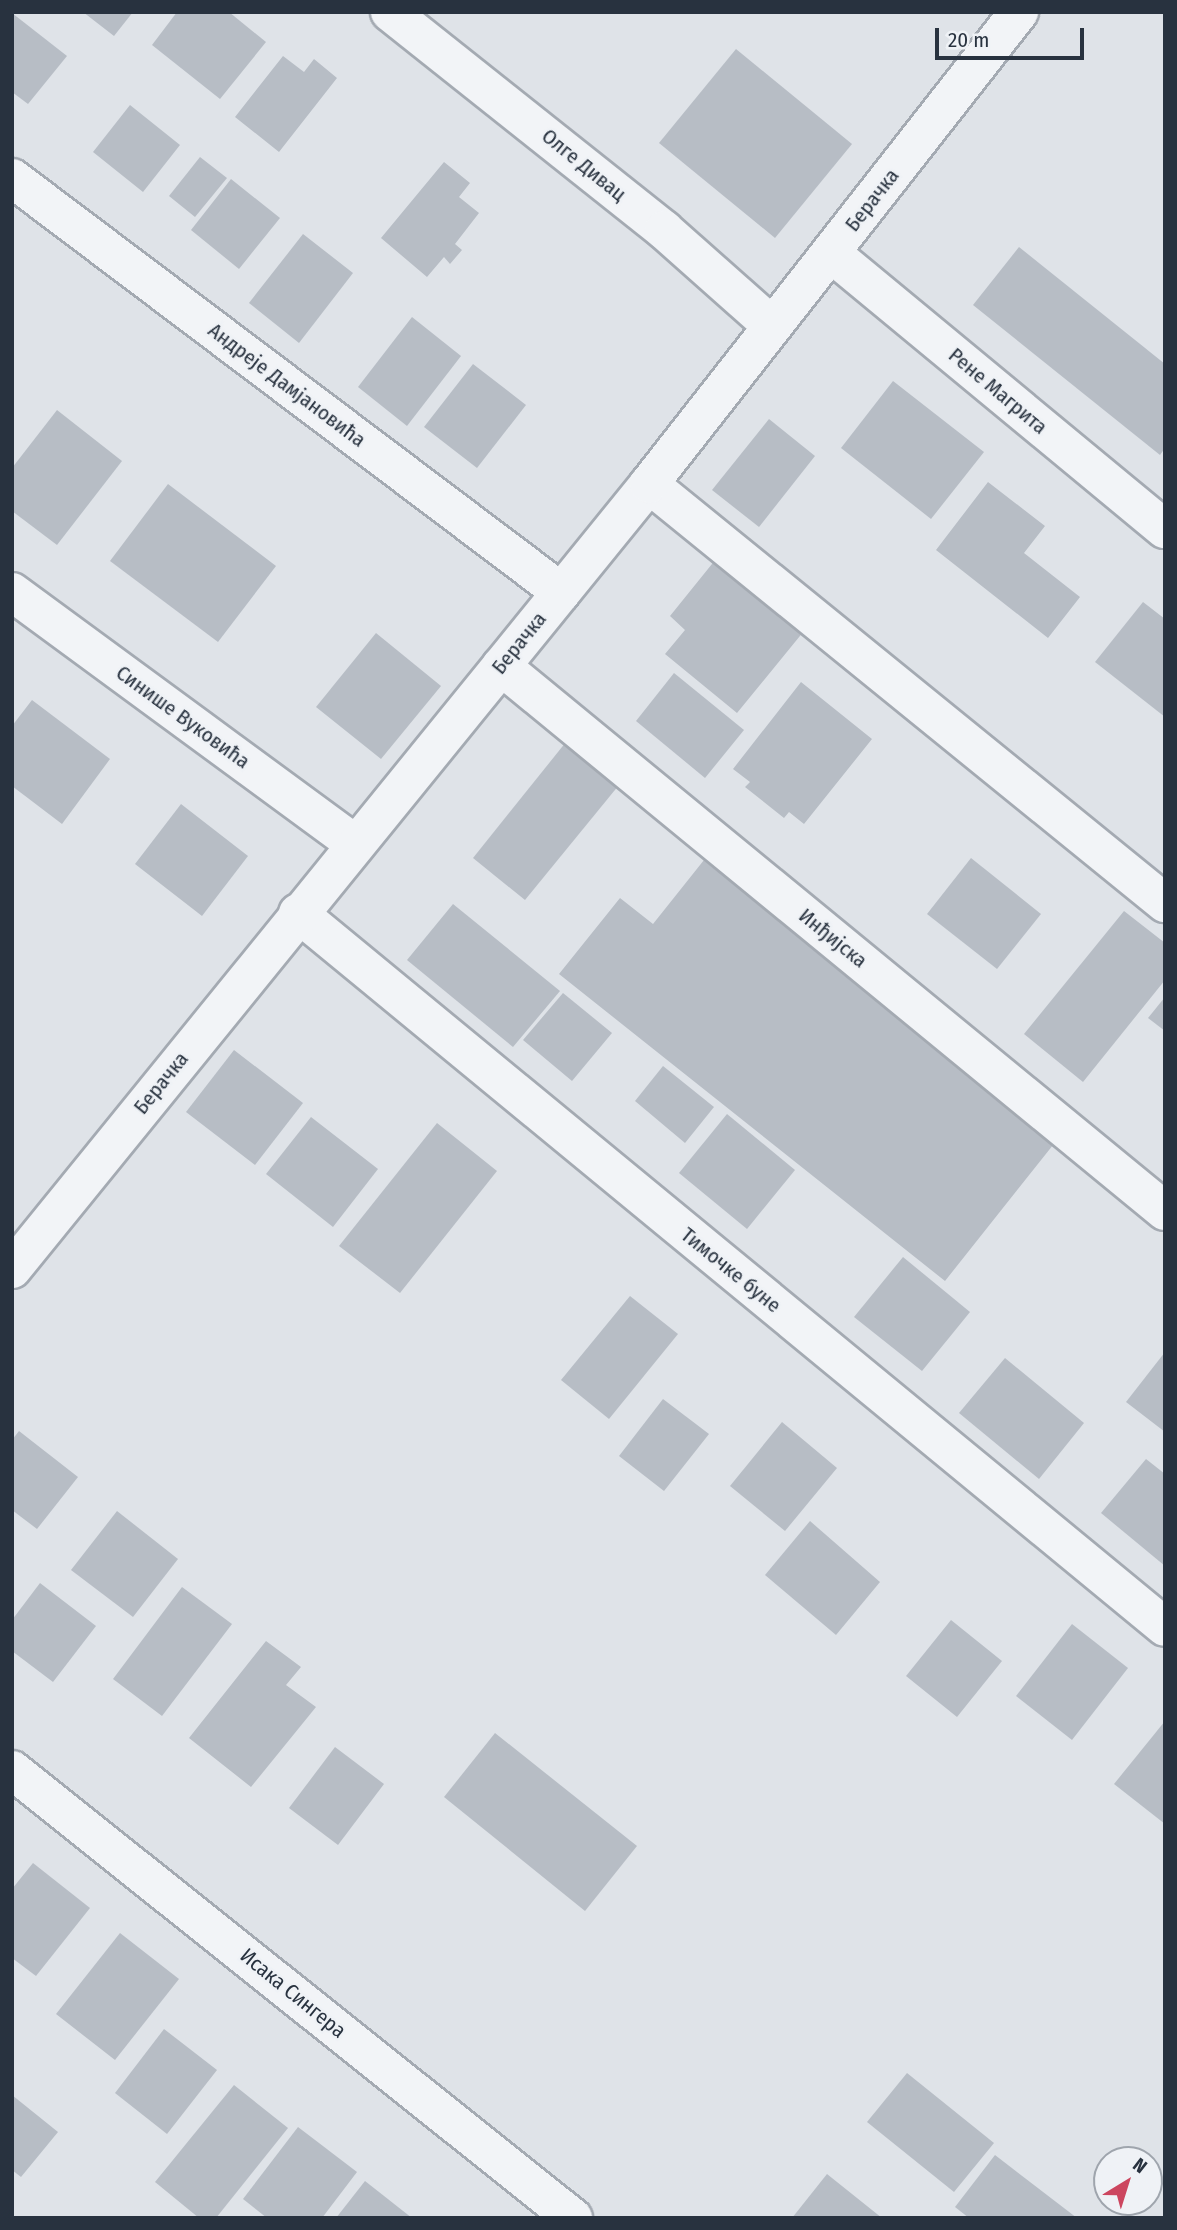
<!DOCTYPE html>
<meta charset="utf-8">
<style>
body{margin:0}
#map{position:relative;width:1177px;height:2230px;overflow:hidden;background:#dfe3e8;font-family:"Fira Sans Condensed",sans-serif}
div>[style]{position:absolute}
[style*='--x']{left:calc(var(--x)*1px);top:calc(var(--y)*1px);width:calc(var(--w)*1px);rotate:calc(var(--a)*1deg)}
.building>*{inset:0;background:#b7bdc5}
.roads{filter:drop-shadow(2px 0 #a4aab2) drop-shadow(-2px 0 #a4aab2) drop-shadow(0 2px #a4aab2) drop-shadow(0 -2px #a4aab2)}
.minor>*{height:38px;margin:-19px;padding:0 19px;transform-origin:19px;border-radius:19px;background:#f2f4f7}
span{translate:-50% -50%;white-space:nowrap;text-align:center;line-height:1.15;-webkit-text-stroke:5px #eff2f6;paint-order:stroke}
.street-label{font-size:21px;color:#28323f}
.frame{position:absolute;inset:0;border:14px solid #28323f;pointer-events:none}
.north{position:absolute;left:1093px;top:2146px;width:70px;height:70px;box-sizing:border-box;background:#eff2f6;border:2px solid #9fa5ad;border-radius:50%;rotate:38deg;font-size:19px;font-weight:700;line-height:28px;text-align:center;color:#28323f}
.north::after{content:'';display:block;margin:auto;width:24px;height:32px;background:#cc465f;clip-path:polygon(50% 0,100% 100%,50% 72%,0 100%)}
.scale{position:absolute;left:935px;top:28px;width:149px;height:32px;box-sizing:border-box;border:4px solid #28323f;border-top:0;padding-left:9px;font-size:21px;line-height:24px;white-space:nowrap;color:#28323f;-webkit-text-stroke:5px #eff2f6;paint-order:stroke}
</style>
<div id="map">
<div class="building">
<div style="clip-path:polygon(83px 12px,133px 12px,114px 36px)"></div>
<div style="clip-path:polygon(177px 12px,229px 12px,266px 42px,220px 99px,152px 45px)"></div>
<div style="clip-path:polygon(12px 13px,67px 56px,28px 104px,12px 92px)"></div>
<div style="clip-path:polygon(736px 49px,852px 144px,775px 238px,659px 143px)"></div>
<div style="clip-path:polygon(283px 56px,304px 72px,314px 59px,337px 78px,279px 152px,235px 117px)"></div>
<div style="clip-path:polygon(130px 105px,180px 145px,143px 192px,93px 152px)"></div>
<div style="clip-path:polygon(200px 157px,227px 178px,195px 217px,169px 196px)"></div>
<div style="clip-path:polygon(444px 162px,470px 183px,459px 197px,479px 213px,455px 244px,462px 250px,450px 264px,444px 257px,427px 277px,381px 238px)"></div>
<div style="clip-path:polygon(231px 179px,280px 218px,239px 269px,191px 230px)"></div>
<div style="clip-path:polygon(303px 234px,353px 273px,299px 343px,249px 303px)"></div>
<div style="clip-path:polygon(1019px 247px,1165px 364px,1165px 448px,1160px 455px,973px 305px)"></div>
<div style="clip-path:polygon(412px 317px,461px 356px,407px 426px,358px 387px)"></div>
<div style="clip-path:polygon(473px 364px,526px 405px,477px 468px,424px 427px)"></div>
<div style="clip-path:polygon(893px 381px,984px 452px,931px 519px,841px 448px)"></div>
<div style="clip-path:polygon(57px 410px,122px 461px,57px 545px,12px 511px,12px 468px)"></div>
<div style="clip-path:polygon(769px 419px,815px 456px,759px 527px,712px 490px)"></div>
<div style="clip-path:polygon(988px 482px,1045px 526px,1024px 553px,1080px 597px,1048px 638px,936px 550px)"></div>
<div style="clip-path:polygon(168px 484px,276px 566px,218px 642px,110px 561px)"></div>
<div style="clip-path:polygon(716px 559px,804px 631px,737px 713px,665px 654px,685px 630px,670px 616px)"></div>
<div style="clip-path:polygon(1143px 602px,1165px 619px,1165px 717px,1095px 662px)"></div>
<div style="clip-path:polygon(376px 633px,441px 686px,381px 759px,316px 707px)"></div>
<div style="clip-path:polygon(674px 673px,744px 730px,705px 778px,636px 721px)"></div>
<div style="clip-path:polygon(801px 682px,872px 739px,804px 824px,789px 812px,784px 818px,745px 787px,750px 782px,733px 769px)"></div>
<div style="clip-path:polygon(32px 700px,110px 759px,62px 824px,12px 786px,12px 726px)"></div>
<div style="clip-path:polygon(566px 742px,619px 785px,525px 900px,473px 858px)"></div>
<div style="clip-path:polygon(181px 804px,248px 856px,202px 916px,135px 864px)"></div>
<div style="clip-path:polygon(971px 858px,1041px 914px,997px 969px,927px 914px)"></div>
<div style="clip-path:polygon(704px 860px,1057px 1140px,945px 1281px,559px 974px,620px 898px,653px 924px)"></div>
<div style="clip-path:polygon(453px 904px,560px 991px,513px 1047px,407px 960px)"></div>
<div style="clip-path:polygon(1124px 911px,1165px 943px,1165px 980px,1083px 1082px,1024px 1034px)"></div>
<div style="clip-path:polygon(563px 993px,612px 1033px,572px 1081px,523px 1040px)"></div>
<div style="clip-path:polygon(1165px 997px,1165px 1031px,1148px 1018px)"></div>
<div style="clip-path:polygon(234px 1050px,303px 1103px,255px 1165px,186px 1112px)"></div>
<div style="clip-path:polygon(663px 1066px,714px 1107px,685px 1143px,635px 1101px)"></div>
<div style="clip-path:polygon(727px 1114px,795px 1170px,747px 1229px,679px 1173px)"></div>
<div style="clip-path:polygon(311px 1117px,378px 1169px,333px 1227px,266px 1174px)"></div>
<div style="clip-path:polygon(437px 1123px,497px 1171px,400px 1293px,339px 1246px)"></div>
<div style="clip-path:polygon(903px 1257px,970px 1312px,922px 1371px,854px 1317px)"></div>
<div style="clip-path:polygon(630px 1296px,678px 1334px,609px 1419px,561px 1380px)"></div>
<div style="clip-path:polygon(1165px 1352px,1165px 1432px,1126px 1402px)"></div>
<div style="clip-path:polygon(1005px 1358px,1084px 1423px,1039px 1479px,959px 1413px)"></div>
<div style="clip-path:polygon(663px 1399px,709px 1434px,664px 1491px,619px 1456px)"></div>
<div style="clip-path:polygon(782px 1422px,837px 1468px,785px 1531px,730px 1486px)"></div>
<div style="clip-path:polygon(19px 1431px,78px 1477px,37px 1529px,12px 1510px,12px 1440px)"></div>
<div style="clip-path:polygon(1146px 1459px,1165px 1474px,1165px 1566px,1101px 1513px)"></div>
<div style="clip-path:polygon(117px 1511px,178px 1559px,133px 1617px,71px 1570px)"></div>
<div style="clip-path:polygon(810px 1521px,880px 1582px,836px 1635px,765px 1575px)"></div>
<div style="clip-path:polygon(40px 1583px,96px 1626px,53px 1682px,12px 1651px,12px 1620px)"></div>
<div style="clip-path:polygon(182px 1587px,232px 1624px,162px 1716px,113px 1679px)"></div>
<div style="clip-path:polygon(951px 1620px,1002px 1661px,957px 1717px,906px 1676px)"></div>
<div style="clip-path:polygon(1072px 1624px,1128px 1668px,1072px 1740px,1016px 1696px)"></div>
<div style="clip-path:polygon(266px 1641px,301px 1667px,286px 1685px,316px 1707px,251px 1787px,189px 1738px)"></div>
<div style="clip-path:polygon(1165px 1721px,1165px 1824px,1114px 1784px)"></div>
<div style="clip-path:polygon(495px 1733px,637px 1846px,585px 1911px,444px 1797px)"></div>
<div style="clip-path:polygon(335px 1747px,384px 1784px,338px 1845px,289px 1808px)"></div>
<div style="clip-path:polygon(33px 1863px,90px 1908px,36px 1976px,12px 1958px,12px 1889px)"></div>
<div style="clip-path:polygon(120px 1933px,179px 1979px,115px 2060px,56px 2014px)"></div>
<div style="clip-path:polygon(164px 2029px,217px 2070px,167px 2134px,115px 2093px)"></div>
<div style="clip-path:polygon(907px 2073px,994px 2143px,954px 2192px,867px 2122px)"></div>
<div style="clip-path:polygon(234px 2085px,288px 2128px,216px 2218px,199px 2218px,155px 2182px)"></div>
<div style="clip-path:polygon(12px 2095px,58px 2132px,21px 2177px,12px 2170px)"></div>
<div style="clip-path:polygon(298px 2127px,357px 2172px,322px 2218px,267px 2218px,243px 2199px)"></div>
<div style="clip-path:polygon(995px 2155px,1077px 2218px,969px 2218px,955px 2207px)"></div>
<div style="clip-path:polygon(827px 2174px,882px 2218px,792px 2218px)"></div>
<div style="clip-path:polygon(365px 2181px,412px 2218px,336px 2218px)"></div>
</div>
<div class="roads">
<div class="minor">
<div style="--x:390;--y:12;--w:350;--a:38.5"></div>
<div style="--x:664;--y:230;--w:143;--a:41.6"></div>
<div style="--x:12;--y:178;--w:688;--a:37.02"></div>
<div style="--x:831;--y:253;--w:433;--a:39.6"></div>
<div style="--x:649;--y:484;--w:665;--a:39.08"></div>
<div style="--x:12;--y:592;--w:424;--a:36.3"></div>
<div style="--x:501;--y:666;--w:859;--a:39.38"></div>
<div style="--x:298;--y:913;--w:1123;--a:39.47"></div>
<div style="--x:12;--y:1269;--w:1011;--a:-50.94"></div>
<div style="--x:649;--y:484;--w:600;--a:-51.91"></div>
<div style="--x:12;--y:1770;--w:718;--a:38.61"></div>
</div>
</div>
<div class="street-label">
<span style="left:584px;top:165px;rotate:39deg">Олге Дивац</span>
<span style="left:872px;top:200px;rotate:-52deg">Берачка</span>
<span style="left:287px;top:385px;rotate:37deg">Андреје Дамјановића</span>
<span style="left:998px;top:391px;rotate:40deg">Рене Магрита</span>
<span style="left:519px;top:643px;rotate:-51deg">Берачка</span>
<span style="left:183px;top:717px;rotate:36deg">Синише Вуковића</span>
<span style="left:833px;top:938px;rotate:39deg">Инђијска</span>
<span style="left:161px;top:1083px;rotate:-51deg">Берачка</span>
<span style="left:731px;top:1270px;rotate:39deg">Тимочке буне</span>
<span style="left:293px;top:1993px;rotate:39deg">Исака Сингера</span>
</div>
<div class="frame"></div>
<div class="north">N</div>
<div class="scale">20 m</div>
</div>
